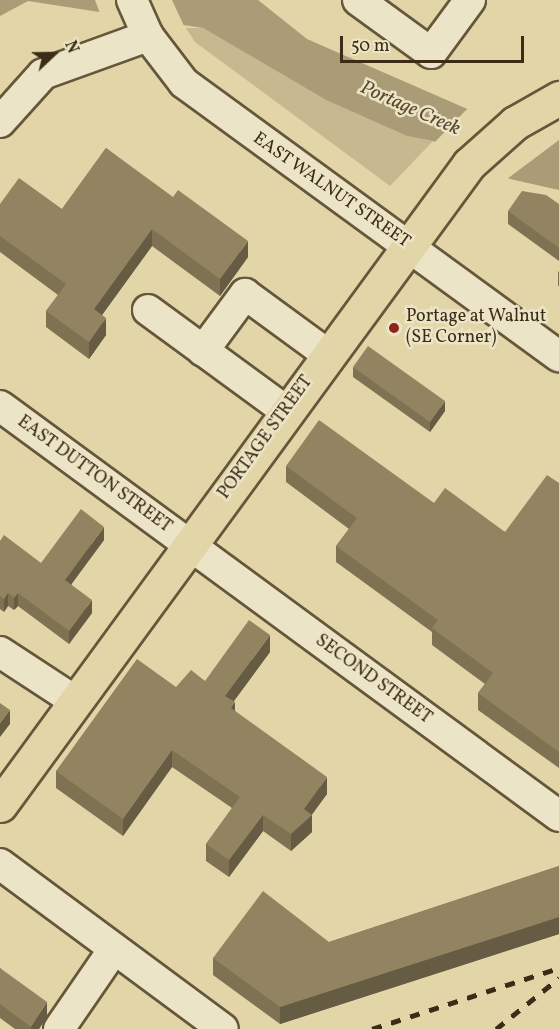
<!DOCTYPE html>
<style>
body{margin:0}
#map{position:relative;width:559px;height:1029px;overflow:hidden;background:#e2d5a8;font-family:Vollkorn,serif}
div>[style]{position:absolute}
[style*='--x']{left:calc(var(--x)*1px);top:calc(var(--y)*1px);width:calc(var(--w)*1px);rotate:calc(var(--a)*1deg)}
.green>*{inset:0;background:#c6b88f}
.water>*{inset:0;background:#aa9c76}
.pier>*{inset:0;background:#e2d5a8}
.roads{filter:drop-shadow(2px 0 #66563a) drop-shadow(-2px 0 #66563a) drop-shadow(0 2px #66563a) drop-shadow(0 -2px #66563a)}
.minor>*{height:30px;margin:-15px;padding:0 15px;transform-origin:15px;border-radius:15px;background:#ece4c6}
.major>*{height:33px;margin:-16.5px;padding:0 16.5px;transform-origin:16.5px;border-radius:16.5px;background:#e2d5a8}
.rail>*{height:4.5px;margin-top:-2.25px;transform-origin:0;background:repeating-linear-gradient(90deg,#3c2c15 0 10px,transparent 0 20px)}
.wall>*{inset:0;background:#7e7253}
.shaded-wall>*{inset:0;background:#665c44}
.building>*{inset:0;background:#928461}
.dots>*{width:16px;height:16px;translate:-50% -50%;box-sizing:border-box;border:3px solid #ece4c6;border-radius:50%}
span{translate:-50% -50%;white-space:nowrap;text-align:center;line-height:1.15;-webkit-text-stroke:5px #ece4c6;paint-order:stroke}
.street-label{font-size:18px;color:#3c2c15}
.poi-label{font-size:18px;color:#3c2c15}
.left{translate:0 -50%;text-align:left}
.water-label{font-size:20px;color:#58482d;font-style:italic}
.north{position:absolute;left:24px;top:24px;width:60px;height:60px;-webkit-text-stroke:4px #ece4c6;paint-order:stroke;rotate:68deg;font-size:16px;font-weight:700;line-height:24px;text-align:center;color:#3c2c15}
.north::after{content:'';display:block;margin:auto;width:21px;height:27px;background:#3c2c15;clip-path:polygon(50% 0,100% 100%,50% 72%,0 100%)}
.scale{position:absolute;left:340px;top:36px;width:184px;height:27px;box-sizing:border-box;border:3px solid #3c2c15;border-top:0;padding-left:8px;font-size:18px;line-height:21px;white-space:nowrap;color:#3c2c15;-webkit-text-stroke:4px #ece4c6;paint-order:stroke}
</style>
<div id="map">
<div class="green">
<div style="clip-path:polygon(186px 28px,203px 28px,326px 100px,407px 136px,433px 141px,390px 186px,195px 42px)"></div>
</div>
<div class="water">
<div style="clip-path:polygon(0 0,258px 0,307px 39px,465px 108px,559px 140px,559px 190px,510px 179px,433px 141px,407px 136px,326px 100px,203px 28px,28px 1px,0 16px)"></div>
</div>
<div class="pier">
<div style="clip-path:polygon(95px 0,172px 0,185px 28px,101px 16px)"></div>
<div style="clip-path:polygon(470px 106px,491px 113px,559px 140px,507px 179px,433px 144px)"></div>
</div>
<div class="roads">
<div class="minor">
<div style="--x:132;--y:0;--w:39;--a:66"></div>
<div style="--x:148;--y:36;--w:59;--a:52.5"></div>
<div style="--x:184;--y:83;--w:464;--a:36.1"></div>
<div style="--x:358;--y:0;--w:90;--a:36"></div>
<div style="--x:431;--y:53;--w:66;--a:-53.7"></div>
<div style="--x:0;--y:122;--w:64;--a:-48.1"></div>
<div style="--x:43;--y:74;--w:112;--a:-19.9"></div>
<div style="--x:148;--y:310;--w:171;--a:36.2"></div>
<div style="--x:203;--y:351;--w:71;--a:-53.6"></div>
<div style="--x:245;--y:294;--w:102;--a:36.2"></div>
<div style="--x:0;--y:406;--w:693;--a:36.26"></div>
<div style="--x:0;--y:652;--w:90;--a:33.2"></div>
<div style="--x:0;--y:864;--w:277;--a:36.5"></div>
<div style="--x:59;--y:1029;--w:97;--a:-55.5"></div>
</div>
<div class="major">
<div style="--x:0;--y:805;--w:794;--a:-53.81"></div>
<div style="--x:469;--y:164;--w:62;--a:-41.7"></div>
<div style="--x:515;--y:123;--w:51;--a:-29.6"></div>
</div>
</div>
<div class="rail">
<div style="--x:372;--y:1029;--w:197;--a:-18.1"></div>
<div style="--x:496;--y:1029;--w:81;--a:-39"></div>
</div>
<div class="wall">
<div style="clip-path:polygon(106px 148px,248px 257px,220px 296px,152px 246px,102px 315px,106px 335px,89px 359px,46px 327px,46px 311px,58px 295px,0 252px,0 204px,62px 209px)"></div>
<div style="clip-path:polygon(559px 204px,559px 261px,508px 224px,508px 211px)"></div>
<div style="clip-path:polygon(559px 271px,559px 286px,558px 286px,558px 272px)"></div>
<div style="clip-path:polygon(353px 367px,445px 411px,430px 432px,353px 377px)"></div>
<div style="clip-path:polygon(286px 466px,434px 503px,505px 532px,559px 483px,559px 768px,478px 710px,478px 693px,485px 684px,432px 645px,432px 632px,336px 562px,336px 546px,349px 529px,286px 482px)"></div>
<div style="clip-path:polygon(104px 540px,71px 584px,92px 613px,69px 644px,18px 606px,14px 610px,8px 606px,4px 612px,0 609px,0 541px,41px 563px)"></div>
<div style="clip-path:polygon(270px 652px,234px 701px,235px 711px,327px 794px,311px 815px,312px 832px,291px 851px,263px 831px,229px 877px,206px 861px,206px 844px,232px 808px,172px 767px,123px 836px,56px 788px,56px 771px,176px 687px,205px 681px)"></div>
<div style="clip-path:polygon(559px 866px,559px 934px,280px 1024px,213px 975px,213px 958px,329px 942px)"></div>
<div style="clip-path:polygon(0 968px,47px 1016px,39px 1029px,15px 1029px,0 1018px)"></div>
</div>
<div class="shaded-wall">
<div style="clip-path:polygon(152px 229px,152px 246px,94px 326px,94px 309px)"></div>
<div style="clip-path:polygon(248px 241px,248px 257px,220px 296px,220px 279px)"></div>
<div style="clip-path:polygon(106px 318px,106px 335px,89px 359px,89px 342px)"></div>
<div style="clip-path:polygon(445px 401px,445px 411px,430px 432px,430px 422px)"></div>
<div style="clip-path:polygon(104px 527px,104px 540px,65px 593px,65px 580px)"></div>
<div style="clip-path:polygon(8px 593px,8px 606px,4px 612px,4px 599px)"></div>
<div style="clip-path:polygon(18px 593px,18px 606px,14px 610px,14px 598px)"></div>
<div style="clip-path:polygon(92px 600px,92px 613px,69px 644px,69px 631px)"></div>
<div style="clip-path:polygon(270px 635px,270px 652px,225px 713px,225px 696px)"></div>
<div style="clip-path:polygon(235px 702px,235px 719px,231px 708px)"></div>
<div style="clip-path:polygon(10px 710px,10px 724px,0 737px,0 723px)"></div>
<div style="clip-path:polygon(172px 750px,172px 767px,123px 836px,123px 819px)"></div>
<div style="clip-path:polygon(327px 777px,327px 794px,311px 816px,312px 815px,312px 832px,291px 851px,291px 834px,304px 809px)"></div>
<div style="clip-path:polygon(263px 815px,263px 831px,229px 877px,229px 860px)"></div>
<div style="clip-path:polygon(559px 917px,559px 934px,280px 1024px,280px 1007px)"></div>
<div style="clip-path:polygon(47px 1002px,47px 1016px,39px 1029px,31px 1029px,31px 1027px)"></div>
</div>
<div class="building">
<div style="clip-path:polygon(106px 148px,173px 197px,178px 190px,248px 241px,220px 279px,152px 229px,94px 309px,106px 318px,89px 342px,46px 311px,66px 284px,0 236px,0 204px,19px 178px,62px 209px)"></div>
<div style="clip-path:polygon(522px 191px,546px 195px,559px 204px,559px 248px,508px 211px)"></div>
<div style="clip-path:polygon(368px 346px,445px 401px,430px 422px,353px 367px)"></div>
<div style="clip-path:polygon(319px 420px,434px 503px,445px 488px,505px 532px,547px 475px,559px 483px,559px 752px,478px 693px,493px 673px,432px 628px,438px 620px,336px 546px,357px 518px,286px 466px)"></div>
<div style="clip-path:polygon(81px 509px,104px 527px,65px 580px,92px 600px,69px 631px,18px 593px,14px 598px,8px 593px,4px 599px,0 596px,0 541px,4px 535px,41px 563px)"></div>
<div style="clip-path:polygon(249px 620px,270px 635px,225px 696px,235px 702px,231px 708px,327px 777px,304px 809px,312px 815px,291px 834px,263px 815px,229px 860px,206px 844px,240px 797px,172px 750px,123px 819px,56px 771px,137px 659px,176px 687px,191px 670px,205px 681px)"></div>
<div style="clip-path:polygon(0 703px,10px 710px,0 723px)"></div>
<div style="clip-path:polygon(559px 866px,559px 917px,280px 1007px,213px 958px,263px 891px,329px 942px)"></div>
<div style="clip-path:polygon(0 968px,47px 1002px,31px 1027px,0 1004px)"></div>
</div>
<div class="dots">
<div style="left:394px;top:328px;background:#8f2418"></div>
</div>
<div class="street-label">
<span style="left:331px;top:191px;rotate:35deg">EAST WALNUT STREET</span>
<span style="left:266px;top:438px;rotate:-54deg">PORTAGE STREET</span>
<span style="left:94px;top:475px;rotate:36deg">EAST DUTTON STREET</span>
<span style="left:373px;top:680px;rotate:36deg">SECOND STREET</span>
</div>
<div class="poi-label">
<span class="left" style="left:406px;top:328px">Portage at Walnut<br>(SE Corner)</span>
</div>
<div class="water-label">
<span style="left:410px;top:109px;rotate:24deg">Portage Creek</span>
</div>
<div class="north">N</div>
<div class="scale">50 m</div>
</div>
